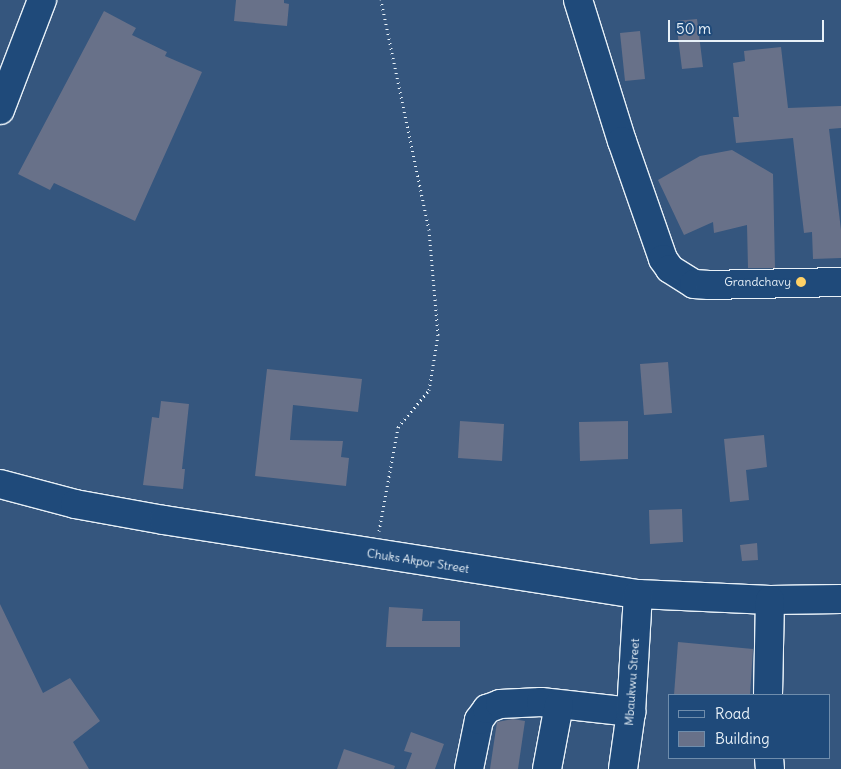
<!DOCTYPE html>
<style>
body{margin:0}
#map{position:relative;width:841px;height:769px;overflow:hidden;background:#35567e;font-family:Delius,sans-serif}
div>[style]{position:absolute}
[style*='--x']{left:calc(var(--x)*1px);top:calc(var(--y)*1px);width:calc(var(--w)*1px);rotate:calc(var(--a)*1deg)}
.building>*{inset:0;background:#687189}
.path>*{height:3px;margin-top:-1.5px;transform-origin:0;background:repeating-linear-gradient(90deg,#e8f1f8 0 1px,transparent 0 5px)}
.roads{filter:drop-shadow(1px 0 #e8f1f8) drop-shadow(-1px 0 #e8f1f8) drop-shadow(0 1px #e8f1f8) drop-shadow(0 -1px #e8f1f8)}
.minor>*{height:28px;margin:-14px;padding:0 14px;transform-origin:14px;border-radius:14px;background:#1f4a7a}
.dots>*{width:14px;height:14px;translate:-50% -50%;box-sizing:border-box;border:2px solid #1f4a7a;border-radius:50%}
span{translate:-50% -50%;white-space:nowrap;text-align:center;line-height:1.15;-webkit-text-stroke:4px #1f4a7a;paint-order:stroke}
.poi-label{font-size:12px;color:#e8f1f8}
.right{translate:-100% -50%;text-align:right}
.street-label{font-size:12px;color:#e8f1f8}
.legend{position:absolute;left:668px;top:694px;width:162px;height:65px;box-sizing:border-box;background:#1f4a7a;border:1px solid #6f8dac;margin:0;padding:6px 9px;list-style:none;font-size:15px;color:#e8f1f8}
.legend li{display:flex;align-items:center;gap:10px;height:25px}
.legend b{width:25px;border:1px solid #6f8dac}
.scale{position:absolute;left:668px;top:20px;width:156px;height:22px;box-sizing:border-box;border:2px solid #e8f1f8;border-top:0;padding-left:6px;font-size:15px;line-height:18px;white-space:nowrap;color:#e8f1f8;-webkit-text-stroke:4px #1f4a7a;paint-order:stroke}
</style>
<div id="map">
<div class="building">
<div style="clip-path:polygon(236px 0,284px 0,284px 3px,289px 4px,287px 26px,234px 21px)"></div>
<div style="clip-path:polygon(104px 11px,136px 28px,132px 35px,167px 52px,165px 56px,202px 72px,135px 221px,54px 183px,50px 190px,18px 174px)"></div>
<div style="clip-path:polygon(697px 19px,703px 67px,682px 69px,676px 21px)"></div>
<div style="clip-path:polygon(640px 31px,645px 79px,625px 81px,620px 33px)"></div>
<div style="clip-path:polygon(781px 47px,788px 108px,841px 106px,841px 128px,829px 129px,841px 230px,841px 258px,813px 259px,812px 232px,804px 233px,793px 138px,736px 143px,733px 117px,739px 117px,733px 63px,745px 61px,744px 51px)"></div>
<div style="clip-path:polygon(732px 150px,773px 174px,775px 268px,748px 268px,747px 225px,714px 233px,713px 222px,684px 235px,658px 180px,700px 156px)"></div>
<div style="clip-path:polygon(668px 362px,672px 413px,644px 415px,640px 364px)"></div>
<div style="clip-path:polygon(267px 369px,362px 379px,358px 412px,293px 405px,290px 440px,343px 441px,341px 457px,349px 458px,346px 486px,255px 476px)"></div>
<div style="clip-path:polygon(161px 401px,189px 404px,182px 469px,185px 469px,183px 489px,143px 485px,152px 417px,159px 418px)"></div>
<div style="clip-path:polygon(460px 421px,504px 424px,502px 461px,458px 458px)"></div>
<div style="clip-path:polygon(628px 421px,628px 459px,580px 461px,579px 422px)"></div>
<div style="clip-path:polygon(764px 435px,767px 467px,746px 470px,749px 500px,730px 502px,724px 439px)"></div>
<div style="clip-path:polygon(682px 509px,683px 542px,650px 544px,649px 510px)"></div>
<div style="clip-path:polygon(757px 543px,758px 560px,742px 561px,740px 545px)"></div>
<div style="clip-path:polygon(0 604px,43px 693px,70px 678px,100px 721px,73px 742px,89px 769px,0 769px)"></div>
<div style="clip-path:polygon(389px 607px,423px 609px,422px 621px,460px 621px,460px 647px,386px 647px)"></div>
<div style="clip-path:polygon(678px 642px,753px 649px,750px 695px,674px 695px)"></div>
<div style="clip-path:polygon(513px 719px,525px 721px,518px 769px,490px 769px,497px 722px)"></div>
<div style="clip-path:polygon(411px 732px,444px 744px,435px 769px,406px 769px,412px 753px,404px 751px)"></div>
<div style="clip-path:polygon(344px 749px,395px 766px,394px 769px,337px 769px)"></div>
</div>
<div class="path">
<div style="--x:379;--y:531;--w:106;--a:-79.6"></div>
<div style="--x:398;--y:427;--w:48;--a:-50"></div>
<div style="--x:429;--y:390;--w:56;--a:-80.7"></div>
<div style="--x:438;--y:335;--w:105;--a:-94.9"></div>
<div style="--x:429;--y:230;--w:235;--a:-101.8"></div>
</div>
<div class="roads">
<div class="minor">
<div style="--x:578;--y:0;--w:148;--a:72.7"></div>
<div style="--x:622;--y:141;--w:125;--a:70.8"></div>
<div style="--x:663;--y:259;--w:12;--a:55"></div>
<div style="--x:670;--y:269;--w:28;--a:32"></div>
<div style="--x:694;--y:284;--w:15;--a:4"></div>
<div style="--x:709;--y:285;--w:132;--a:-1.3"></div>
<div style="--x:0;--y:110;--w:118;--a:-69.1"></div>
<div style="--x:0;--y:484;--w:78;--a:14.9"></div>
<div style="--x:75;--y:504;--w:90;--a:10.2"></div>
<div style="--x:164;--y:520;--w:480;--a:8.9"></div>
<div style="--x:638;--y:594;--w:132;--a:2.6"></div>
<div style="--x:770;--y:600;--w:71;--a:-0.8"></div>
<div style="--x:768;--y:695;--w:95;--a:-88.8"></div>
<div style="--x:769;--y:758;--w:11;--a:85"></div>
<div style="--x:469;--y:769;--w:50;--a:-78.5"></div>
<div style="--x:479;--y:720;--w:14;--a:-54"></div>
<div style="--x:487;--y:709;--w:14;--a:-21"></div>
<div style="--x:500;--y:704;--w:41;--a:-2.8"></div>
<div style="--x:541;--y:702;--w:91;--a:6.3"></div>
<div style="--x:547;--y:769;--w:65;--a:-79.4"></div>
<div style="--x:623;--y:769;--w:58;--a:-82"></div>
<div style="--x:631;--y:712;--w:118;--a:-86.6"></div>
</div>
</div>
<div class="dots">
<div style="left:801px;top:282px;background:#ffd166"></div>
</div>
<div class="poi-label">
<span class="right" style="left:791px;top:282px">Grandchavy</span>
</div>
<div class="street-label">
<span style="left:418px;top:561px;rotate:9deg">Chuks Akpor Street</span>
<span style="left:632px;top:682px;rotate:-86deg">Mbaukwu Street</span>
</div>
<ul class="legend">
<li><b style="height:6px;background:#1f4a7a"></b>Road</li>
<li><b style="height:14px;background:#687189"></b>Building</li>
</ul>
<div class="scale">50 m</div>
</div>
